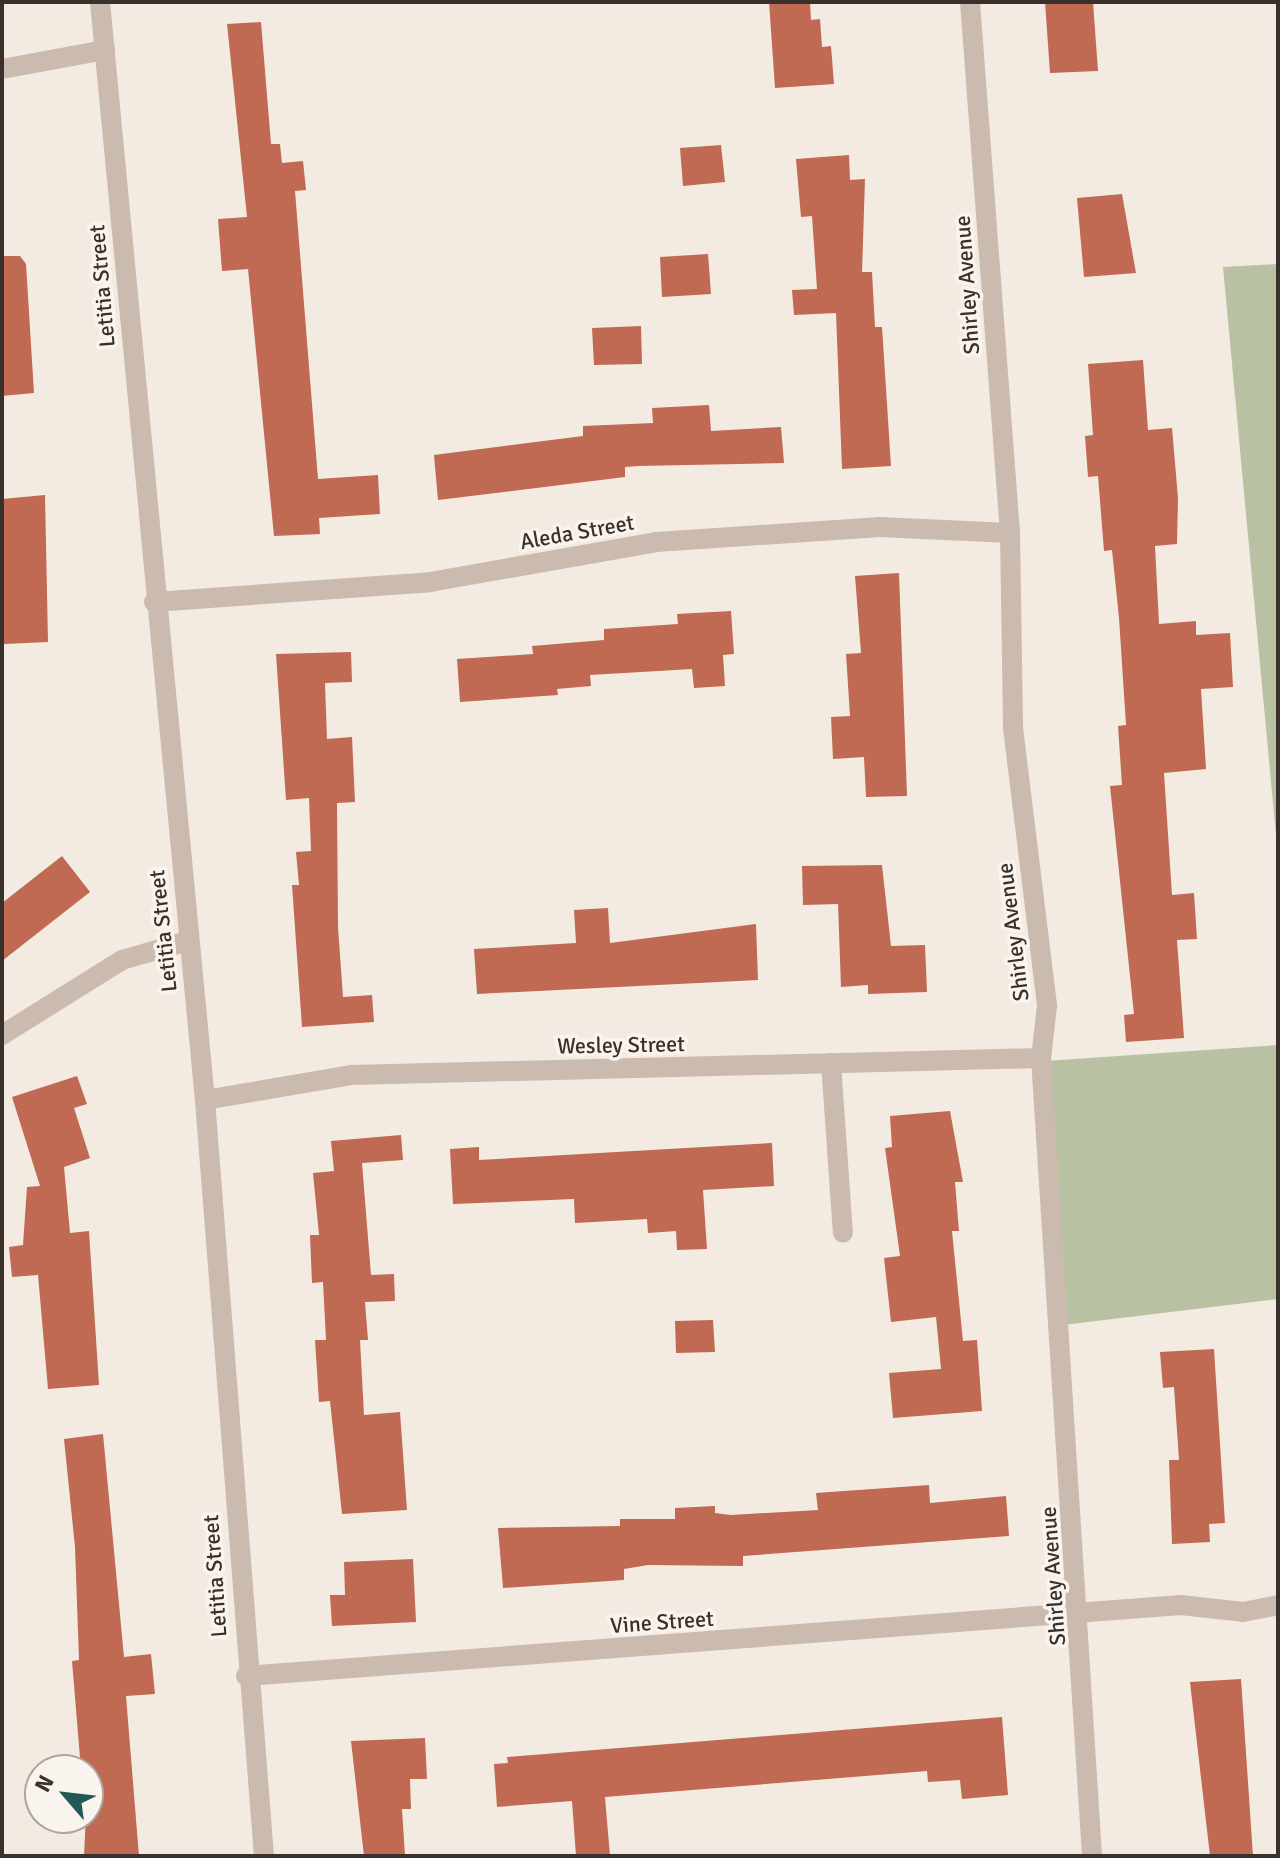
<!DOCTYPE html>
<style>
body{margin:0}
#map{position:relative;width:1280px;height:1858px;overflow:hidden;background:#f3eae2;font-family:Signika,sans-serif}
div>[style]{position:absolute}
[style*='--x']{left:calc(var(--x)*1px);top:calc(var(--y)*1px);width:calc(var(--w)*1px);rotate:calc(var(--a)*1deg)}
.green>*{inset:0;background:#b8c1a2}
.building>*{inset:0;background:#c06953}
.minor>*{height:20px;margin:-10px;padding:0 10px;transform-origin:10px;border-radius:10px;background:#cbbaae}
span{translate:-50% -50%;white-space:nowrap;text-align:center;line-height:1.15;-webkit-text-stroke:7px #faf4ee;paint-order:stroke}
.street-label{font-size:22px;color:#3a302c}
.frame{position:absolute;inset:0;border:4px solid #3a302c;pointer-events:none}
.north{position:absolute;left:24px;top:1754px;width:80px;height:80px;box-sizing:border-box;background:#faf4ee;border:2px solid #ada6a0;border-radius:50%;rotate:298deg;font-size:22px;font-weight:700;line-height:32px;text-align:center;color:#3a302c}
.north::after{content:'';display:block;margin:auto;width:28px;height:36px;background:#235859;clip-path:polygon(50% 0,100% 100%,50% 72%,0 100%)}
</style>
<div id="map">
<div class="green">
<div style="clip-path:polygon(1278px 264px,1278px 857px,1223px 267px)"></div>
<div style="clip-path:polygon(1278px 1045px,1278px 1299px,1063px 1325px,1045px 1061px)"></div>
</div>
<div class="building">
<div style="clip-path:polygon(769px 2px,810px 2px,811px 20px,820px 19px,822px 47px,831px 46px,834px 84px,775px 88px)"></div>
<div style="clip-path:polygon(1045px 2px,1093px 2px,1098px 71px,1050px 73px)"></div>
<div style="clip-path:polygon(261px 22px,271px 144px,280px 144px,282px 163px,303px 161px,306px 190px,295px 191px,318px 479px,378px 475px,380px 514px,319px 518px,320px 534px,274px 536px,248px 269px,222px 271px,218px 219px,247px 217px,227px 24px)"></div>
<div style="clip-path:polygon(721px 145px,725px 182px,683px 186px,680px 148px)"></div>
<div style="clip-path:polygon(849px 155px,850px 180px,865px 179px,862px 272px,872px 272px,875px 327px,882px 327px,891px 466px,842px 469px,836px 313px,794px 315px,792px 290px,817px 289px,812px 216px,801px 217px,796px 159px)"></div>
<div style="clip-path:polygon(1122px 194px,1136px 273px,1084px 277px,1077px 198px)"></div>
<div style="clip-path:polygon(708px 254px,711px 294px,662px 297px,660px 257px)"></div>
<div style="clip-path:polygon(2px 256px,20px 256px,26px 264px,34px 393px,2px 396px)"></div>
<div style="clip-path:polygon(641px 326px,642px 364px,594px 365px,592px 328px)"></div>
<div style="clip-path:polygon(1143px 360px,1148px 430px,1172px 428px,1178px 498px,1177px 544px,1155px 546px,1159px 624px,1196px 621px,1196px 635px,1230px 633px,1233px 687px,1201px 689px,1206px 769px,1164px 773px,1172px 895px,1194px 893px,1197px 939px,1177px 940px,1184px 1038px,1126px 1042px,1124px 1015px,1134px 1014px,1110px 786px,1122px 785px,1118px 726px,1126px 725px,1119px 618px,1112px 550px,1104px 551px,1098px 476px,1088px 477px,1085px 436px,1093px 435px,1088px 364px)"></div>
<div style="clip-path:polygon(709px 405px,711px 431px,781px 427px,784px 463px,638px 466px,625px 467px,625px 477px,438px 500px,434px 455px,583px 436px,583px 426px,653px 423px,652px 408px)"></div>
<div style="clip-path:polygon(45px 495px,48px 642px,4px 644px,2px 499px)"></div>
<div style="clip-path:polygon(899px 573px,907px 796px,866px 797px,864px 757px,833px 759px,831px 717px,850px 716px,846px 654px,861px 653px,855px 576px)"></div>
<div style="clip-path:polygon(731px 611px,734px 654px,723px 655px,725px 686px,694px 688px,692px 669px,590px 675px,591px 686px,557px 689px,558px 695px,460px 702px,457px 659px,533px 654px,532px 646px,604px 640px,604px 629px,678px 624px,677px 614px)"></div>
<div style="clip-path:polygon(351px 652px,352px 682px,325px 683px,327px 739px,352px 737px,355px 802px,337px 803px,338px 927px,343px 997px,372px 995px,374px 1022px,302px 1027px,292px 885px,299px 885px,296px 852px,311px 851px,309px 798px,286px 800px,276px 654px)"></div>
<div style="clip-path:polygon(62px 856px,90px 892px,2px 961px,2px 903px)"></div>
<div style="clip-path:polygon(882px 865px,891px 946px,925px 945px,927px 992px,868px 994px,868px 985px,841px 987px,838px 904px,803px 905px,802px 866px)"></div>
<div style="clip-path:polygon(608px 908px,610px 943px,756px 924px,758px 980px,477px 994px,474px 949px,576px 943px,574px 910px)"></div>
<div style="clip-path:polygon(77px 1076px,87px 1104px,74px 1108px,90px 1158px,64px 1167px,70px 1233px,89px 1231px,99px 1385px,48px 1389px,38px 1275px,12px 1277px,9px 1247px,23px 1245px,27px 1187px,40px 1186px,12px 1097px)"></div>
<div style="clip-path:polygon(950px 1111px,963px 1182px,955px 1182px,959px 1231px,952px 1231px,963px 1341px,977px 1340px,982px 1411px,893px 1418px,889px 1373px,941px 1369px,936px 1317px,891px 1322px,884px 1258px,900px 1256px,885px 1148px,892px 1147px,890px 1116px)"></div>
<div style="clip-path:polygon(401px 1135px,403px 1160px,362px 1163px,371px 1275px,394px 1274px,395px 1301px,365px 1302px,368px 1340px,360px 1340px,364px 1415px,400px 1412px,407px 1510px,342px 1514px,330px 1401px,319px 1402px,315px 1340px,326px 1340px,323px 1282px,312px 1283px,310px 1235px,319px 1235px,313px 1173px,334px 1171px,331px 1141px)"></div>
<div style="clip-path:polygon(772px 1143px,774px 1186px,703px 1190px,707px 1249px,677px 1250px,676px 1231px,648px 1233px,647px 1219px,575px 1223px,574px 1199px,453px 1204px,450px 1149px,479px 1147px,479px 1160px)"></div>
<div style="clip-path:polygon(713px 1320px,715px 1352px,676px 1353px,675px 1321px)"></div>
<div style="clip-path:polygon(1214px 1349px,1225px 1523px,1209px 1524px,1210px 1542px,1172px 1544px,1169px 1460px,1179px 1460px,1174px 1387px,1163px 1388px,1160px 1352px)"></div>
<div style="clip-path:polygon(103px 1434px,124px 1657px,151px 1654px,155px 1694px,126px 1696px,139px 1856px,84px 1856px,88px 1770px,81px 1770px,72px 1661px,79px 1660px,75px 1547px,64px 1439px)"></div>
<div style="clip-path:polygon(929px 1485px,930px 1503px,1006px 1496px,1009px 1536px,743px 1556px,743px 1566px,648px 1565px,624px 1569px,624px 1580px,503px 1588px,498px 1528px,620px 1526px,620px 1519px,675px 1519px,675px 1508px,715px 1506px,715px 1513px,731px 1515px,818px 1510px,816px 1493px)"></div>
<div style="clip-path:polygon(413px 1559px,416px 1622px,332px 1626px,330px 1595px,345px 1595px,344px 1562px)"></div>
<div style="clip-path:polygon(1241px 1679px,1253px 1856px,1210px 1856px,1190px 1682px)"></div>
<div style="clip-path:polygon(1002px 1717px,1008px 1795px,962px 1799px,960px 1780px,928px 1782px,927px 1771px,605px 1797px,610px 1856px,576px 1856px,572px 1801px,497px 1807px,494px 1764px,508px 1763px,507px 1757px)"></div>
<div style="clip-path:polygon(425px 1738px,427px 1779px,410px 1779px,411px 1809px,402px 1809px,405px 1856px,364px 1856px,351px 1741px)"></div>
</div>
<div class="minor">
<div style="--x:100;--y:2;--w:1103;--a:84.54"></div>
<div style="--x:205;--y:1100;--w:758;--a:85.54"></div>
<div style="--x:970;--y:2;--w:533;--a:85.69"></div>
<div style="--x:1010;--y:533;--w:195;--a:89.1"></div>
<div style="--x:1013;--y:728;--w:280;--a:83"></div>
<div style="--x:1047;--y:1006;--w:52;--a:96.6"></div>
<div style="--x:1041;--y:1058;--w:800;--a:86.34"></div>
<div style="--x:2;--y:69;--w:105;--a:-10.5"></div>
<div style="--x:154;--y:602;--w:277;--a:-4.1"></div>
<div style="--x:430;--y:582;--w:230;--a:-10"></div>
<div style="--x:656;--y:542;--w:225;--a:-3.8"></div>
<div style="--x:880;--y:527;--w:130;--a:2.6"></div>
<div style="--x:2;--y:1035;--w:142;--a:-32"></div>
<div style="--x:122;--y:960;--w:69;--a:-16.1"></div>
<div style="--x:831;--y:1063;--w:170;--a:86"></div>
<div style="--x:205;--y:1100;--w:148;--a:-9.7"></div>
<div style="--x:351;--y:1075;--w:690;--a:-1.41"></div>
<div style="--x:246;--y:1676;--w:938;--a:-4.34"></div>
<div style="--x:1181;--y:1605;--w:62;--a:6.4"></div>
<div style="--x:1243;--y:1612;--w:36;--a:-11"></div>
</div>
<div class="street-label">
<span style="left:967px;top:285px;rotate:-94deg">Shirley Avenue</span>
<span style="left:102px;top:286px;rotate:-95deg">Letitia Street</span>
<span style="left:577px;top:532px;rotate:-10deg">Aleda Street</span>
<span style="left:163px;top:931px;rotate:-96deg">Letitia Street</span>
<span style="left:1013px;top:932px;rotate:-97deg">Shirley Avenue</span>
<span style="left:621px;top:1045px;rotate:-1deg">Wesley Street</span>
<span style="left:215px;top:1576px;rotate:-94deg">Letitia Street</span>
<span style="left:1053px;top:1576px;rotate:-94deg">Shirley Avenue</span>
<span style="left:662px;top:1622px;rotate:-4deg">Vine Street</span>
</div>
<div class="frame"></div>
<div class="north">N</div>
</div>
